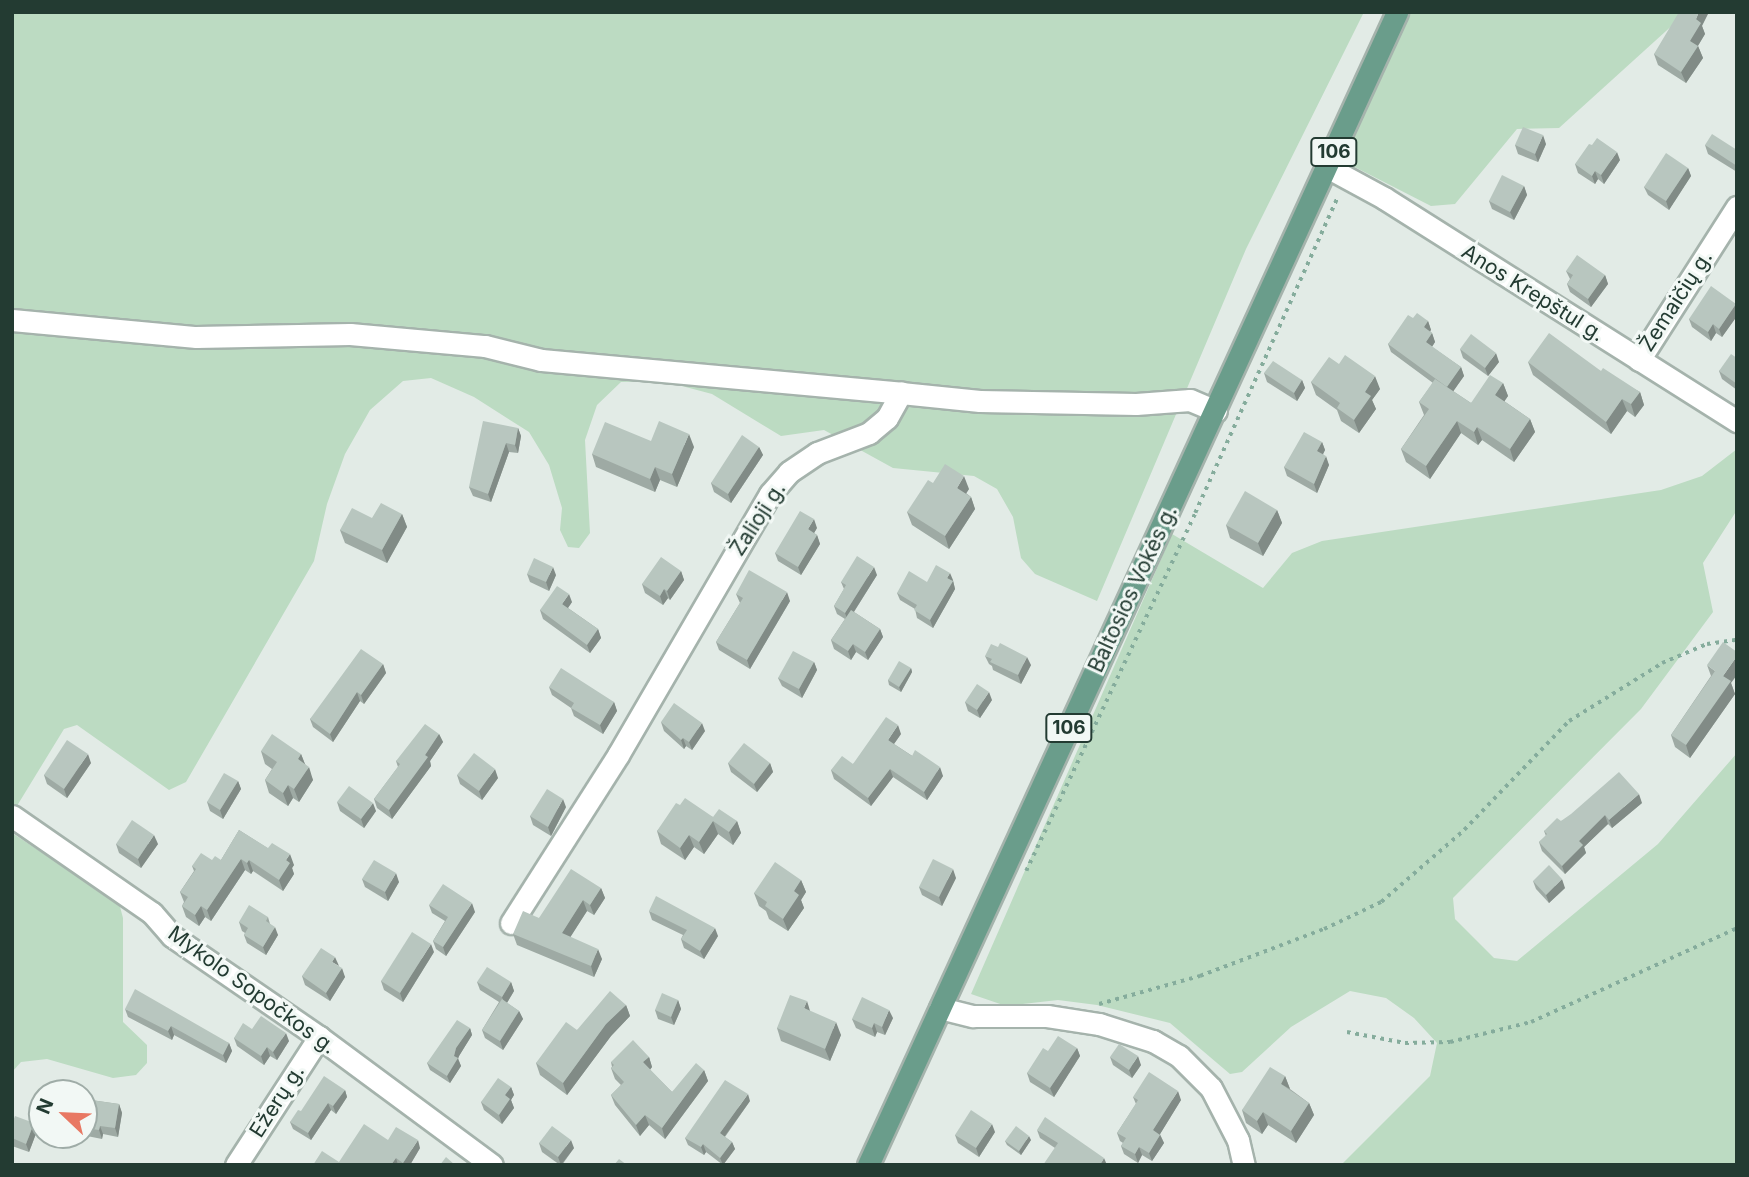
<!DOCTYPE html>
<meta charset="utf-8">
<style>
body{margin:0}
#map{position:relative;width:1749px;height:1177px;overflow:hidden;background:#e2ebe6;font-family:Inter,sans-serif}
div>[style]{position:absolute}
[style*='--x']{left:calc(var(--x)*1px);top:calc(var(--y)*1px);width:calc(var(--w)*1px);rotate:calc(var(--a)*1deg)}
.green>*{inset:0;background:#bcdbc2}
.path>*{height:3.5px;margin-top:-1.75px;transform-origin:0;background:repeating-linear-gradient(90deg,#85ac9c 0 3.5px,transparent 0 8.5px)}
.roads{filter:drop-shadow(2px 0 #a5b3ac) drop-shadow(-2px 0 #a5b3ac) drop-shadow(0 2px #a5b3ac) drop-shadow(0 -2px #a5b3ac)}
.minor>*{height:21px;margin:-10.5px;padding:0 10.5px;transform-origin:10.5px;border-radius:10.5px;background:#fff}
.primary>*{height:21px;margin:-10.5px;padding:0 10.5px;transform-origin:10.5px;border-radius:10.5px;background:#6a9d8b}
.wall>*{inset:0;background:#9eaaa4}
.shaded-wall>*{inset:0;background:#818b86}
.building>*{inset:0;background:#b8c6bf}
span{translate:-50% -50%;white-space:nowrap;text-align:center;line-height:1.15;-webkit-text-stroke:6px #f2f8f5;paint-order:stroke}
.shield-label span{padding:2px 5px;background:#f2f8f5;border:2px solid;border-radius:5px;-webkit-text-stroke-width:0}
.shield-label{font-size:19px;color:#233b32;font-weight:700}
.street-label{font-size:21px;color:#233b32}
.frame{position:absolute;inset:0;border:14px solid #233b32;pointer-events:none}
.north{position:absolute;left:28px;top:1079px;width:70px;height:70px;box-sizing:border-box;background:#f2f8f5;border:2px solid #9faca7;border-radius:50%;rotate:293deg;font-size:19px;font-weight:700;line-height:28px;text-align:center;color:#233b32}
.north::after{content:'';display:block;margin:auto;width:24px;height:32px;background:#e87863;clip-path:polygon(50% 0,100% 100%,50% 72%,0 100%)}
</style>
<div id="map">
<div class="green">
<div style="clip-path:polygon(12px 12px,1364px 12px,1246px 249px,1097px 601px,1035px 574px,1021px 558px,1013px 517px,997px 489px,974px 476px,893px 468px,824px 430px,781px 436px,712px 394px,663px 381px,621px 382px,597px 405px,585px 440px,590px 533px,579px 548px,568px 547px,560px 530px,562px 508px,549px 465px,529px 432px,474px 397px,431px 378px,403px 381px,370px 410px,345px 454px,327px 504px,314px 561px,186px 782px,169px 790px,77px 725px,64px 729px,12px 814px)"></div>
<div style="clip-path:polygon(1411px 12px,1687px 12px,1559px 128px,1517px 129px,1455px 204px,1431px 206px,1341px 160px)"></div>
<div style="clip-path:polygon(1737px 449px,1737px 510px,1703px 563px,1713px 612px,1641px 709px,1453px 898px,1455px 919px,1494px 958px,1517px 961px,1658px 844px,1737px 753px,1737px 1165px,1341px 1165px,1430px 1076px,1437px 1043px,1414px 1018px,1386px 998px,1350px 991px,1291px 1027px,1242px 1072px,1230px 1074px,1170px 1023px,1097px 1005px,1058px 1000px,1006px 1006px,971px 994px,1172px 534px,1263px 588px,1292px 553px,1322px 541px,1661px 490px,1702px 476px)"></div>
<div style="clip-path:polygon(12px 833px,119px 903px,123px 918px,123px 1022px,147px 1045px,147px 1063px,136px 1075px,113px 1078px,47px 1059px,21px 1062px,12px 1072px)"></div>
</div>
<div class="path">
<div style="--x:1026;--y:871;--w:396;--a:-64.7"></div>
<div style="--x:1195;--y:513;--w:348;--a:-65.7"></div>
<div style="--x:1099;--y:1004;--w:105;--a:-15.5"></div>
<div style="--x:1200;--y:976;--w:133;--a:-20.8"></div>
<div style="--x:1324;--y:929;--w:63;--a:-25.3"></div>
<div style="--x:1381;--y:902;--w:110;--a:-40.9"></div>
<div style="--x:1464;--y:830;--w:151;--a:-46.1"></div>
<div style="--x:1569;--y:721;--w:110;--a:-31.9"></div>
<div style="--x:1662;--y:663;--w:49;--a:-22.9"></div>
<div style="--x:1707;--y:644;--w:30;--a:-8"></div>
<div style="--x:1347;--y:1032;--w:59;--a:10.7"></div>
<div style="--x:1405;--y:1043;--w:45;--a:-1.3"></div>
<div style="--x:1450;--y:1042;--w:83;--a:-13.9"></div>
<div style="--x:1531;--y:1022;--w:226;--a:-24.5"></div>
</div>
<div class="roads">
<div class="minor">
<div style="--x:1327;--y:167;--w:65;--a:28.5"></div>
<div style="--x:1384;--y:198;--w:418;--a:32.3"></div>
<div style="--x:12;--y:320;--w:185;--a:5.3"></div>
<div style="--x:196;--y:337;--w:154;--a:-1.1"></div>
<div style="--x:350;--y:334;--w:136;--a:5.1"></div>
<div style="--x:485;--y:346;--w:58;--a:14"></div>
<div style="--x:541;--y:360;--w:362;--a:5.2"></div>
<div style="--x:1639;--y:360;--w:182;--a:-57.4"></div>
<div style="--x:12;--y:816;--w:170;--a:34.7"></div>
<div style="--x:152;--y:913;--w:30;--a:49"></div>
<div style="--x:172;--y:936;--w:178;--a:34.5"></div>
<div style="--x:319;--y:1037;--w:215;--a:36.5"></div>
<div style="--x:511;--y:923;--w:199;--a:-57.5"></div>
<div style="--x:618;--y:755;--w:302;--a:-59.8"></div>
<div style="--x:770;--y:494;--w:29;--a:-49"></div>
<div style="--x:789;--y:472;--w:34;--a:-34"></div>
<div style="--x:817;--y:453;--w:56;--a:-21"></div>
<div style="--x:869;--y:433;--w:23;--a:-40"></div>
<div style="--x:887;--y:418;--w:29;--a:-61"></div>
<div style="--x:901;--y:393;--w:79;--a:5.8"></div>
<div style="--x:980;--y:401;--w:156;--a:1.1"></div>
<div style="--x:1136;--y:404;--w:54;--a:-4.2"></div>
<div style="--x:1190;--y:400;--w:28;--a:23"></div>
<div style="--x:940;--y:1008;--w:34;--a:14"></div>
<div style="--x:973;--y:1016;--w:74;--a:0"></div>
<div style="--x:1047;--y:1016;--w:53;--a:8.7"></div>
<div style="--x:1099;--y:1024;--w:57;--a:17.5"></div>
<div style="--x:1153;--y:1041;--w:30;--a:30"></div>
<div style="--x:1179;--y:1056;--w:45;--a:45"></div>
<div style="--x:1211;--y:1088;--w:59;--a:62.6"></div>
<div style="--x:1238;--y:1140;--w:26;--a:77"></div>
<div style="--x:236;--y:1165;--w:153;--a:-57"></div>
</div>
<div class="primary">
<div style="--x:868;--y:1165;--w:1269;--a:-65.35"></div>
</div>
</div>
<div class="wall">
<div style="clip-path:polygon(1702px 26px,1705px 34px,1698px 46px,1703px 58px,1686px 83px,1658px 65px,1654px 54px)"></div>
<div style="clip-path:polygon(1546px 144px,1538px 162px,1518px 154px,1515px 145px)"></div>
<div style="clip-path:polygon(1705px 145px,1737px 150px,1737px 172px,1708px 154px)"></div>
<div style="clip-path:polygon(1620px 160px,1604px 184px,1598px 179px,1595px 184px,1578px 173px,1575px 164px)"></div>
<div style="clip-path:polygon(1688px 168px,1691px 176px,1669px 210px,1648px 195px,1644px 187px)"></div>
<div style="clip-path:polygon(1524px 186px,1527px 195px,1514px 220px,1492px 209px,1489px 201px)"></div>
<div style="clip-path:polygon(1566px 271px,1605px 275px,1608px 284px,1591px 307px,1570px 292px,1567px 284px,1570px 279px)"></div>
<div style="clip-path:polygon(1736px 304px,1737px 316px,1722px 337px,1716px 333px,1711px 341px,1692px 327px,1689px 319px)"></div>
<div style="clip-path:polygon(1413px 318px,1428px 321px,1431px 330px,1430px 331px,1432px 333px,1435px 342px,1432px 347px,1461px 367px,1464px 376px,1453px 391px,1471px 403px,1503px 383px,1508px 396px,1504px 401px,1530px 419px,1535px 432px,1514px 462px,1482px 440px,1478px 445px,1461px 433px,1430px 479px,1406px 462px,1401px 449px,1424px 415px,1419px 402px,1433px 383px,1391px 352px,1388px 344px)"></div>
<div style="clip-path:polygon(1460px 349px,1499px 362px,1488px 376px,1463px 358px)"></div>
<div style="clip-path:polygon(1737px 358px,1737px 390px,1722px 379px,1719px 371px)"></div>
<div style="clip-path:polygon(1528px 362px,1601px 371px,1640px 392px,1644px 405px,1635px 417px,1627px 411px,1611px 434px,1533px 375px)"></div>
<div style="clip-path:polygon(1339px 364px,1380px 389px,1372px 400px,1376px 409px,1359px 433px,1341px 421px,1337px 410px,1316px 395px,1311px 382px)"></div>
<div style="clip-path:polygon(1264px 373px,1302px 380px,1305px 388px,1297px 401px,1267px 382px)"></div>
<div style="clip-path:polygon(518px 428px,521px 436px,518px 453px,509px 452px,491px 502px,473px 496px,469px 487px)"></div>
<div style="clip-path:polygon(651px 441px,694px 447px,677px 487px,660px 480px,655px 492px,596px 467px,592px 454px)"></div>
<div style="clip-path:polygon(1322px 442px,1325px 450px,1323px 454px,1329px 465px,1317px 493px,1287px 476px,1284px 467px)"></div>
<div style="clip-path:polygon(759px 447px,763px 455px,731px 503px,714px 492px,711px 483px)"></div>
<div style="clip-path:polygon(969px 489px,966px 493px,971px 497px,975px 509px,949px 549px,912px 525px,907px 512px)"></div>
<div style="clip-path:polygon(1277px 510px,1282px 523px,1263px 556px,1230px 538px,1226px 525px)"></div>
<div style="clip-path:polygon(402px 514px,407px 527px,387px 563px,345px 543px,340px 530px,372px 518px)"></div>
<div style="clip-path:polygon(817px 528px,814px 533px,817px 535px,820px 544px,801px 575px,778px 561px,775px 553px)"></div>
<div style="clip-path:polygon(681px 571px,684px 580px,670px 600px,668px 598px,663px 605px,645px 593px,642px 584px)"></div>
<div style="clip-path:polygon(527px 574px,556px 575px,549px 591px,530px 582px)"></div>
<div style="clip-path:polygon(877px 575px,854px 612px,880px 629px,883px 637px,868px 660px,856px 652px,851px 660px,834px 649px,831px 640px,845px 619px,837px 614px,834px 606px,844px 589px,841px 582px)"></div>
<div style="clip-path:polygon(953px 580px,955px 589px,933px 628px,917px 618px,915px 609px,900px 600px,897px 593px,927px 582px)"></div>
<div style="clip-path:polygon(736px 594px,790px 601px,750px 669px,719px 650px,716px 642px,740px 603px)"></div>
<div style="clip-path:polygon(572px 602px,568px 608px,598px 629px,601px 638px,590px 653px,543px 619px,540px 610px)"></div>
<div style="clip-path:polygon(985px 656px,1031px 665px,1021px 684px,993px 670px,992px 666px,989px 664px)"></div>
<div style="clip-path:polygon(814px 662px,817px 670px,802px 698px,782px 686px,778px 678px)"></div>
<div style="clip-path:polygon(383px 664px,386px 673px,364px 704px,360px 701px,333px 742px,313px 727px,310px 719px)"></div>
<div style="clip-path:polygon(1707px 665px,1731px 683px,1735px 694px,1690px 758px,1675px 747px,1671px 735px,1711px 676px)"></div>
<div style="clip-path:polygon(911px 668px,912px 672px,901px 692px,889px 685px,888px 680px)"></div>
<div style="clip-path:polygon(549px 687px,614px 702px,617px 711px,603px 734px,574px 716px,571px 708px,552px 695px)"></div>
<div style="clip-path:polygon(992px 700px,980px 718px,968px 711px,965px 702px)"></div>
<div style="clip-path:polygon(661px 722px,705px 731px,692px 750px,686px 746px,684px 749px,664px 731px)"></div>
<div style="clip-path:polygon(439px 734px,443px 742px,430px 761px,431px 766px,392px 819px,377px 808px,374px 799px,398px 767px,396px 761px)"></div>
<div style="clip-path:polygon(901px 734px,894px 744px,943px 776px,927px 800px,893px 777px,871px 806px,834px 779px,831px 770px,853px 764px)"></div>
<div style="clip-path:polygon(261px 751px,301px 754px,305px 764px,313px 780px,299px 802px,293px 798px,288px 806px,269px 793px,265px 780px,272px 769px,265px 764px)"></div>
<div style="clip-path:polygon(91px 763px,67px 798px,47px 784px,44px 775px)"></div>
<div style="clip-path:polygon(728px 763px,770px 763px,773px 772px,757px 792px,731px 772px)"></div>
<div style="clip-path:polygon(457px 775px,498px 778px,482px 800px,460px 784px)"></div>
<div style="clip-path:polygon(238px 781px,241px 789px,223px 819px,210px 811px,207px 802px)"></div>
<div style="clip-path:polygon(337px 802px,376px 811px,364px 828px,340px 811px)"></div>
<div style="clip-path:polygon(1642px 803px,1612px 828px,1608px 824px,1584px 847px,1586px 853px,1565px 874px,1542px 851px,1539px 842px,1546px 836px,1544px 831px,1561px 821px)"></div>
<div style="clip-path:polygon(680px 805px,713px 817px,737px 821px,741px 833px,733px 845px,718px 834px,704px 854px,694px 847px,685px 860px,661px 844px,657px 831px)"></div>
<div style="clip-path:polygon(566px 807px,551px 836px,533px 825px,530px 816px)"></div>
<div style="clip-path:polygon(239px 830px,294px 865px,292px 868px,294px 874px,283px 891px,253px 871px,251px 874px,245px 870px,211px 921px,205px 917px,199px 926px,186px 917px,182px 906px,184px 902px,180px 892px,194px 871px,192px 866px,212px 860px,221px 860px)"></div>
<div style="clip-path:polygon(116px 844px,158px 844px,141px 868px,119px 853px)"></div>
<div style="clip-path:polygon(956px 878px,942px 906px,922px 895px,919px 887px)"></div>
<div style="clip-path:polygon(362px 879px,399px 882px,388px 901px,365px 887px)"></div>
<div style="clip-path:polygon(801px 880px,806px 892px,801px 900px,804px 908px,788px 931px,769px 919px,766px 911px,759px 906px,754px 893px)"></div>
<div style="clip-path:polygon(1533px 881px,1565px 888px,1549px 903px,1536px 889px)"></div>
<div style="clip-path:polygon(601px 888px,605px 898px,594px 915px,587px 911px,570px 937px,602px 959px,594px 977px,517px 945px,513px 934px,539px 918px)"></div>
<div style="clip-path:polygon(429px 905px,475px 912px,446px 956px,436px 949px,433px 941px,445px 921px,432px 913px)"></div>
<div style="clip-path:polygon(649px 911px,718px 936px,704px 959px,684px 948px,681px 939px,683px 935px,652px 920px)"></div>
<div style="clip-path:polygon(268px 917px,270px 924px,278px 935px,266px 955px,247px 943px,244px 935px,245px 933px,242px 931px,239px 922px)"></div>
<div style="clip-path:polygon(434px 952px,403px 1002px,384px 990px,381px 981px)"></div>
<div style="clip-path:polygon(338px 966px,345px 977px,330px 1001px,305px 985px,302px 976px)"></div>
<div style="clip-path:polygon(477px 982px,511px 982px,514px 991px,507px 1003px,519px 1011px,523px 1019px,503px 1050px,485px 1038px,482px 1030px,499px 1002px,480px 990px)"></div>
<div style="clip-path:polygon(678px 1000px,681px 1009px,674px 1025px,658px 1019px,655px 1010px)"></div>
<div style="clip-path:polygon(626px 1005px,630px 1016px,611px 1036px,567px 1095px,540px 1075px,536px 1063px,577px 1030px)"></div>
<div style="clip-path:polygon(125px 1009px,229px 1043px,232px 1051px,226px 1063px,174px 1035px,172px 1040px,128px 1017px)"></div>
<div style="clip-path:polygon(810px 1011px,841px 1035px,830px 1061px,781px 1041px,777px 1028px)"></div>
<div style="clip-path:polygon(893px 1018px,885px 1035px,877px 1032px,875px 1037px,856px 1028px,852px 1019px)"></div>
<div style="clip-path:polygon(470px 1028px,472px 1035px,459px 1056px,458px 1058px,461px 1066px,450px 1083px,430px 1070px,427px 1063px)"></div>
<div style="clip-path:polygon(252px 1029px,289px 1041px,277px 1060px,270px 1056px,264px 1065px,237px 1046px,234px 1038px)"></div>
<div style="clip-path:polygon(1077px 1048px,1080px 1056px,1054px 1097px,1030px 1082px,1027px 1073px)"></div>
<div style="clip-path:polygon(649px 1057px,652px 1067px,650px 1070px,672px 1092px,704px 1070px,708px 1081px,665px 1139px,649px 1125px,640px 1136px,615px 1105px,611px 1095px,621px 1085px,615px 1079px,611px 1068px,612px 1067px,611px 1062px)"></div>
<div style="clip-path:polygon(1110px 1057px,1141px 1065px,1132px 1078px,1113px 1065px)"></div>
<div style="clip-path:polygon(1285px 1076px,1290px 1089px,1309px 1103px,1314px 1115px,1296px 1143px,1268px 1125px,1262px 1134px,1246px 1123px,1242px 1110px)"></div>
<div style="clip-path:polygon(511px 1087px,514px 1095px,511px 1100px,514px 1108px,502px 1124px,484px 1110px,481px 1102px)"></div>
<div style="clip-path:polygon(345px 1090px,347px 1097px,336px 1114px,331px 1110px,311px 1140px,293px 1129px,290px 1122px)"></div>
<div style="clip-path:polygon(1133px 1097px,1181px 1100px,1160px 1134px,1164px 1143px,1152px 1161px,1142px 1155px,1138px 1163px,1124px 1154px,1121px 1146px,1123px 1143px,1120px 1141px,1117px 1133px,1136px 1104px)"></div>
<div style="clip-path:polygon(84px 1099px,119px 1104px,122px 1113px,118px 1137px,103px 1134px,102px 1139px,82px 1135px,84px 1135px)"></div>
<div style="clip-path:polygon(750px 1101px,725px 1137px,732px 1142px,735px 1149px,723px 1165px,706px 1152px,704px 1155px,688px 1145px,685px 1138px)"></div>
<div style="clip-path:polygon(34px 1123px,37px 1131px,29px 1152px,12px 1146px,12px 1124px)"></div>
<div style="clip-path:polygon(1037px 1130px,1107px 1165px,1055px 1148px,1040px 1138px)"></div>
<div style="clip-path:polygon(995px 1132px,979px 1157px,958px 1143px,955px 1135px)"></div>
<div style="clip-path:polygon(1031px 1140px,1021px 1155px,1007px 1145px,1005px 1141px)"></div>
<div style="clip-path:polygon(539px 1143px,574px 1148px,562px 1165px,560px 1165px,542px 1152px)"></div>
<div style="clip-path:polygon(420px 1148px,410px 1165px,313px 1165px,339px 1162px)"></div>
</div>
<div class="shaded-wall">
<div style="clip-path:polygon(1699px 12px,1709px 12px,1702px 26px,1705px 34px,1694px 52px,1690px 41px,1696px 19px)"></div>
<div style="clip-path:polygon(1698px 46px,1703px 58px,1686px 83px,1681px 72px)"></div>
<div style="clip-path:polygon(1543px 135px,1546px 144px,1538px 162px,1535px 154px)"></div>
<div style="clip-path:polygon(1617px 152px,1620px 160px,1604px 184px,1601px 175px)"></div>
<div style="clip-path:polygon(1688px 168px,1691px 176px,1669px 210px,1666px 201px)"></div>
<div style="clip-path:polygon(1595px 171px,1598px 179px,1595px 184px,1592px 176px)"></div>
<div style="clip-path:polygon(1524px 186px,1527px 195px,1514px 220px,1510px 212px)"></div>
<div style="clip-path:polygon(1605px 275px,1608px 284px,1591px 307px,1588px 299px)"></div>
<div style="clip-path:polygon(1736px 304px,1737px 316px,1722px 337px,1719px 329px)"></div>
<div style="clip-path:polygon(1428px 321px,1431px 330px,1427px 335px,1424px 327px)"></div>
<div style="clip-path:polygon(1713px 324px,1716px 333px,1711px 341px,1708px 332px)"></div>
<div style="clip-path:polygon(1432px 333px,1435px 342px,1429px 351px,1426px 342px)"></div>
<div style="clip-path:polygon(1496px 353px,1499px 362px,1488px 376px,1485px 368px)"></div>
<div style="clip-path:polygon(1461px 367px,1464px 376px,1450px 396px,1446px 387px)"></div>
<div style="clip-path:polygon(1375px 376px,1380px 389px,1372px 400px,1376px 409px,1359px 433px,1354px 420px,1365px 392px)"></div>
<div style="clip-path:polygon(1302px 380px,1305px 388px,1297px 401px,1294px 393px)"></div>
<div style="clip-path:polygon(1503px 383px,1508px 396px,1500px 408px,1495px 395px)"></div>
<div style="clip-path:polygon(1640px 392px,1644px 405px,1635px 417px,1631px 404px)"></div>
<div style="clip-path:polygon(1622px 399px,1627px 411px,1611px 434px,1606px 422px)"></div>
<div style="clip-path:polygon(1530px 419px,1535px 432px,1514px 462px,1510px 449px)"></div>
<div style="clip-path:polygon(1457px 421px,1461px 433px,1430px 479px,1426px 466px)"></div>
<div style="clip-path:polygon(1477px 427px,1482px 440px,1478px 445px,1474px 432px)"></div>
<div style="clip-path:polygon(518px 428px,521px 436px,518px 453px,515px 445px)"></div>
<div style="clip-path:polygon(689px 434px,694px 447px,677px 487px,672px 474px)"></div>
<div style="clip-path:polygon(1322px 442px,1325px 450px,1320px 460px,1317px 451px)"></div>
<div style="clip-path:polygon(506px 443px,509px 452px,491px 502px,488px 494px)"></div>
<div style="clip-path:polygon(759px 447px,763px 455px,731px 503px,728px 494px)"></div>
<div style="clip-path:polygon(1326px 456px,1329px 465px,1317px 493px,1314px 484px)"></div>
<div style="clip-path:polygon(655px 467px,660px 480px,655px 492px,650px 479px)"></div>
<div style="clip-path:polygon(964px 476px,969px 489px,962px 500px,957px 488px)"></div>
<div style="clip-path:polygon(971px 497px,975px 509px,949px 549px,945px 536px)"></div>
<div style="clip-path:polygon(1277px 510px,1282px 523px,1263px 556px,1258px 543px)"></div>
<div style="clip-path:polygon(402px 514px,407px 527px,387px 563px,382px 550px)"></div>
<div style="clip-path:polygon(814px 519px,817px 528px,811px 538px,808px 529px)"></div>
<div style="clip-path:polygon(817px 535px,820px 544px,801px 575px,798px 567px)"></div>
<div style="clip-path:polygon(553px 567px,556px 575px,549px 591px,546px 582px)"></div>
<div style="clip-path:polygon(874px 567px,877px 575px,848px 621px,845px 613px)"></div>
<div style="clip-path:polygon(681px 571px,684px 580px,670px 600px,667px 591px)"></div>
<div style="clip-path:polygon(950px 573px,953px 580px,950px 586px,947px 578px)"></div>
<div style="clip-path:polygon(953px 581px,955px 589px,933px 628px,930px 620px)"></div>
<div style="clip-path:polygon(664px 589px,668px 598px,663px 605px,660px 596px)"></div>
<div style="clip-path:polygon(787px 592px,790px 601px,750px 669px,747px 660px)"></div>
<div style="clip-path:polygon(569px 594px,572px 602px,565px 612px,562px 604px)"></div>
<div style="clip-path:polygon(598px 629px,601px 638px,590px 653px,587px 645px)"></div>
<div style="clip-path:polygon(880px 629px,883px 637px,868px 660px,865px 652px)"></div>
<div style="clip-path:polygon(853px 644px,856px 652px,851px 660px,848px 651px)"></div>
<div style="clip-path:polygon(1737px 656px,1737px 675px,1731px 683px,1735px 694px,1690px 758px,1686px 745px,1723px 676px)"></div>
<div style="clip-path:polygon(1027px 657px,1031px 665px,1021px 684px,1018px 675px)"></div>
<div style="clip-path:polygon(814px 662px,817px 670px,802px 698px,799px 689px)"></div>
<div style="clip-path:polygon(383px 664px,386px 673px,364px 704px,361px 695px)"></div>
<div style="clip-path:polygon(911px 668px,912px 672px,901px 692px,899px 687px)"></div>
<div style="clip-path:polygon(357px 692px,360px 701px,333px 742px,330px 734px)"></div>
<div style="clip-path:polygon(989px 692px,992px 700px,980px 718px,977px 710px)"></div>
<div style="clip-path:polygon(614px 702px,617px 711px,603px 734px,600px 725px)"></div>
<div style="clip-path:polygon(702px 723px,705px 731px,692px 750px,689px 742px)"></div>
<div style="clip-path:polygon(898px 725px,901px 734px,891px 748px,888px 740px)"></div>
<div style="clip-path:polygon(439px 734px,443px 742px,430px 761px,431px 766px,392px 819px,389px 810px)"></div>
<div style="clip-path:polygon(683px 738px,686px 746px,684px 749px,681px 740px)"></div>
<div style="clip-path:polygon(88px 754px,91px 763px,67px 798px,64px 789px)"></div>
<div style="clip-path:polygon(301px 754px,306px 767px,298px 759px)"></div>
<div style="clip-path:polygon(770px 763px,773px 772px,757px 792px,754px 784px)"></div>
<div style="clip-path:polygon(309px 767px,313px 780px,299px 802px,294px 789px)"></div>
<div style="clip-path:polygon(940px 767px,943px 776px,927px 800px,924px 792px)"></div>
<div style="clip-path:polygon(495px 769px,498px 778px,482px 800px,479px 791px)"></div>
<div style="clip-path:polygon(890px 769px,893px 777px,871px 806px,868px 798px)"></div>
<div style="clip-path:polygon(238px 781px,241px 789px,223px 819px,220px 810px)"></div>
<div style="clip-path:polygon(288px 785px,293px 798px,288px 806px,283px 793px)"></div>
<div style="clip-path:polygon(1639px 794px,1642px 803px,1612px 828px,1609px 820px)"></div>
<div style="clip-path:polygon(563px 799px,566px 807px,551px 836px,548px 827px)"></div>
<div style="clip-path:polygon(373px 803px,376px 811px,364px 828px,361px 819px)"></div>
<div style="clip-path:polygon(1605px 815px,1608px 824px,1584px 847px,1586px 853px,1565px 874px,1562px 866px,1579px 841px)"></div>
<div style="clip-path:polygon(713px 821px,718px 834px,704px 854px,699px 842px)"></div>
<div style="clip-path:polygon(737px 821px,741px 833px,733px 845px,729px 832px)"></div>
<div style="clip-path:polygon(154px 835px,158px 844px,141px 868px,138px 859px)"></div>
<div style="clip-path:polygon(689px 835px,694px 847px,685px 860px,680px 848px)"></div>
<div style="clip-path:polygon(290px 854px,294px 865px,292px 868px,294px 874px,283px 891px,279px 880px,286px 860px)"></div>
<div style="clip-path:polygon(241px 859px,245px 870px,211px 921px,207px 910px)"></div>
<div style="clip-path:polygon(249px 860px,253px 871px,251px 874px,247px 863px)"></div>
<div style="clip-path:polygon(953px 869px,956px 878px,942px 906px,939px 897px)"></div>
<div style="clip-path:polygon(396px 873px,399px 882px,388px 901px,385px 892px)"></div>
<div style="clip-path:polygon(1562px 879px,1565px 888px,1549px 903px,1546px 895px)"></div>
<div style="clip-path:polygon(801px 880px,806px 892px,801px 900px,804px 908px,788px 931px,783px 919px,794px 891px)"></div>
<div style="clip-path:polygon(601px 888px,605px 898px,594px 915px,590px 905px)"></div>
<div style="clip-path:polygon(583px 900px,587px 911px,566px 944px,562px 933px)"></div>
<div style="clip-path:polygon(472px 903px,475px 912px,446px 956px,443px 947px)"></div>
<div style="clip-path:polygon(201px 906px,205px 917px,199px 926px,195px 915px)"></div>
<div style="clip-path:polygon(275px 927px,278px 935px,266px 955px,263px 947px)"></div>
<div style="clip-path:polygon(715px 928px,718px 936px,704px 959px,700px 951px)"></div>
<div style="clip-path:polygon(431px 944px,434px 952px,403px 1002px,400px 993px)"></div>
<div style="clip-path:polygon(598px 949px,602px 959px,594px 977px,591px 966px)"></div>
<div style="clip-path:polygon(335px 957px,339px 966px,332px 962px)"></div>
<div style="clip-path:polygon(342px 968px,345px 977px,330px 1001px,326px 993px)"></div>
<div style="clip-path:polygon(511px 982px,514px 991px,505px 1006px,502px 997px)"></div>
<div style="clip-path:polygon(678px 1000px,681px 1009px,674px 1025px,671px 1017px)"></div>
<div style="clip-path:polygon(807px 1001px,811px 1014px,804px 1008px)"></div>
<div style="clip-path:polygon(626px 1005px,630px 1016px,611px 1036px,567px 1095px,563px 1083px,606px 1024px)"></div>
<div style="clip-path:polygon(889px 1010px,893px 1018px,885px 1035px,882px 1027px)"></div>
<div style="clip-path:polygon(519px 1011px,523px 1019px,503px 1050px,500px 1041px)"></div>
<div style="clip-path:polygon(836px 1022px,841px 1035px,830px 1061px,825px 1049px)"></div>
<div style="clip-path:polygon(874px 1023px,877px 1032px,875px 1037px,872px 1028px)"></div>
<div style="clip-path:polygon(171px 1026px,174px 1035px,172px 1040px,168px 1031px)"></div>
<div style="clip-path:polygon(470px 1028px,472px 1035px,459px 1056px,458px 1059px,461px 1066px,450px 1083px,447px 1076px,454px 1056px,456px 1048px)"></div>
<div style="clip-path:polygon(286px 1033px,289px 1041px,277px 1060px,273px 1052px)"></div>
<div style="clip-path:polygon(229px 1043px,232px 1051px,226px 1063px,223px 1055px)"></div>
<div style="clip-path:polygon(267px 1047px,270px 1056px,264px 1065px,261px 1056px)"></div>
<div style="clip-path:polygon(1077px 1048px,1080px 1056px,1054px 1097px,1050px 1088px)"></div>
<div style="clip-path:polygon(1138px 1056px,1141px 1065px,1132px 1078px,1129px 1070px)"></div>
<div style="clip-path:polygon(649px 1057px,652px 1067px,647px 1073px,643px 1062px)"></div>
<div style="clip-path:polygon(704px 1070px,708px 1081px,665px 1139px,662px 1128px)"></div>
<div style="clip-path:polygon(1285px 1076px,1290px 1089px,1281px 1084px)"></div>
<div style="clip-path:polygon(511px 1087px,514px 1095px,511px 1100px,514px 1108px,502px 1124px,499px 1115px,505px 1095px)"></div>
<div style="clip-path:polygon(345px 1090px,347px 1097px,336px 1114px,333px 1106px)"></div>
<div style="clip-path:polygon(1178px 1091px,1181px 1100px,1157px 1139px,1153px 1130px)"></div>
<div style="clip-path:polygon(748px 1094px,750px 1101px,722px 1140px,720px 1133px)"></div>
<div style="clip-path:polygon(328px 1103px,331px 1110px,311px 1140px,308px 1133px)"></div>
<div style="clip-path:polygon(1309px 1103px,1314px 1115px,1296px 1143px,1291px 1131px)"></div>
<div style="clip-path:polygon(119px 1104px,122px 1113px,118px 1137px,115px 1128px)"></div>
<div style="clip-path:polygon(1263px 1112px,1268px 1125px,1262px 1134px,1257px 1121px)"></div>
<div style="clip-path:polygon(645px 1115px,649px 1125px,640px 1136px,636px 1125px)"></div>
<div style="clip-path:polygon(34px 1123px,37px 1131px,29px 1152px,26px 1144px)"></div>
<div style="clip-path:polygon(992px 1124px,995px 1132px,979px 1157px,976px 1148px)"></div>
<div style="clip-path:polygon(100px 1126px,103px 1134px,102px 1139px,99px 1130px)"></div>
<div style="clip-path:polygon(1160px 1135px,1164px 1143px,1152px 1161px,1149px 1153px)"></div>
<div style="clip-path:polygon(1029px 1136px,1031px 1140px,1021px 1155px,1019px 1151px)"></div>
<div style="clip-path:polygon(418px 1140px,420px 1148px,410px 1165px,404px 1165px,403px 1163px)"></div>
<div style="clip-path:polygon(571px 1140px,574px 1148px,561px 1165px,558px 1157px)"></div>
<div style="clip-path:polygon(732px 1142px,735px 1149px,723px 1165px,720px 1158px)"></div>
<div style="clip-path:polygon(703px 1144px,706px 1152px,704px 1155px,701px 1147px)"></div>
<div style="clip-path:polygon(1139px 1147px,1142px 1155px,1138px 1163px,1135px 1154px)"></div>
<div style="clip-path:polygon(396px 1158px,398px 1165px,391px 1165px)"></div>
<div style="clip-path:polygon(1104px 1158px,1107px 1165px,1100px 1165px)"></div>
</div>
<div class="building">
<div style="clip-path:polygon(1679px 12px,1699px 12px,1696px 19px,1701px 23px,1690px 41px,1698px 46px,1681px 72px,1654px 54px)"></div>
<div style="clip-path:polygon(1523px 127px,1543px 135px,1535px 154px,1515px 145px)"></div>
<div style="clip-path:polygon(1712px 134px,1737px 150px,1737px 166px,1705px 145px)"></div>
<div style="clip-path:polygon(1597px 138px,1617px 152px,1601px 175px,1595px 171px,1592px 176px,1575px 164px,1589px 144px,1592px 145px)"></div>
<div style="clip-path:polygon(1666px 153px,1688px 168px,1666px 201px,1644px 187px)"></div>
<div style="clip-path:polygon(1502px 175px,1524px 186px,1510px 212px,1489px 201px)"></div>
<div style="clip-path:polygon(1577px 255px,1605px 275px,1588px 299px,1567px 284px,1573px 275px,1566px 271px)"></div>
<div style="clip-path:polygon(1711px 286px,1736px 304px,1719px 329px,1713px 324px,1708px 332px,1689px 319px)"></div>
<div style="clip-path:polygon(1417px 313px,1428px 321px,1424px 327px,1432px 333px,1426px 342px,1461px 367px,1447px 387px,1388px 344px,1408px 315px,1413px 318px)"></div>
<div style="clip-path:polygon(1549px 333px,1601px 371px,1603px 368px,1640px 392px,1631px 404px,1622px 399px,1606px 422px,1528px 362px)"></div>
<div style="clip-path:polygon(1471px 334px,1496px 353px,1485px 368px,1460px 349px)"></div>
<div style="clip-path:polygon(1731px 354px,1737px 358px,1737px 384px,1719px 371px)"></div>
<div style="clip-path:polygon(1345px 355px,1375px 376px,1365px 392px,1371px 396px,1354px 420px,1337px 408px,1340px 403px,1311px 382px,1329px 357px,1339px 364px)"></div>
<div style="clip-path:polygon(1273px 361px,1302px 380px,1294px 393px,1264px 373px)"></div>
<div style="clip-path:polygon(1490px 375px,1503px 383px,1495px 395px,1530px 419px,1510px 449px,1477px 427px,1474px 432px,1457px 421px,1426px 466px,1401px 449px,1429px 409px,1419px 402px,1435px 379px,1471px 403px)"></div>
<div style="clip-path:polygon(483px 421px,518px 428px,515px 445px,506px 443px,488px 494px,469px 487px)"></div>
<div style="clip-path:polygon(659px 421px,689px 434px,672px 474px,655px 467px,650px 479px,592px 454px,605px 422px,651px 441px)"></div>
<div style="clip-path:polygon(1304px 432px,1322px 442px,1317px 451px,1326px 456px,1314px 484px,1284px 467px)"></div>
<div style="clip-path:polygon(742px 435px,759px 447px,728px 494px,711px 483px)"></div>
<div style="clip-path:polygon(945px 464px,964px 476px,957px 488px,971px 497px,945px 536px,907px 512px,928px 480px,933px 483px)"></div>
<div style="clip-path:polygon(1245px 491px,1277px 510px,1258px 543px,1226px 525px)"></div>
<div style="clip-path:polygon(381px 503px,402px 514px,382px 550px,340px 530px,352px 508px,372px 518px)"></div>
<div style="clip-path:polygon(800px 511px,814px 519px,808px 529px,817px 535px,798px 567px,775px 553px)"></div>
<div style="clip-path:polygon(857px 556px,874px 567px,845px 613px,834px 606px,846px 585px,841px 582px)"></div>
<div style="clip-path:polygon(661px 557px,681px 571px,667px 591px,664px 589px,660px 596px,642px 584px)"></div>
<div style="clip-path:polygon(534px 558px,553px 567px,546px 582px,527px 574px)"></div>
<div style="clip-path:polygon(936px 565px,950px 573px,947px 578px,953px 581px,930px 620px,914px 610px,917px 605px,897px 593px,909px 571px,927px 582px)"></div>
<div style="clip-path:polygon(749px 570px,787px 592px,747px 660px,716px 642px,743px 598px,736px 594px)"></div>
<div style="clip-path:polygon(557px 586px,569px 594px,562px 604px,598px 629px,587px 645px,540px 610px)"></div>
<div style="clip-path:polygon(851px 610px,880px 629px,865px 652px,853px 644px,848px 651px,831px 640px)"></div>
<div style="clip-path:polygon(1723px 642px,1737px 652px,1737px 656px,1723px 676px,1731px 681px,1686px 745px,1671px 735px,1715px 671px,1707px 665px)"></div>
<div style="clip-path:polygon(1000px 643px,1027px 657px,1018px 675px,990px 662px,992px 659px,985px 656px,991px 644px,998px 647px)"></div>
<div style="clip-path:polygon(361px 649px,383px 664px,361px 695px,357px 692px,330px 734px,310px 719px)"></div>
<div style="clip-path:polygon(793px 651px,814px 662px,799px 689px,778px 678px)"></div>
<div style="clip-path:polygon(899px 661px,911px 668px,899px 687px,888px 680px)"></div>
<div style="clip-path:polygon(561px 668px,614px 702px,600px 725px,571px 708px,574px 703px,549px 687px)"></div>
<div style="clip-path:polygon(977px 684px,989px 692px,977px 710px,965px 702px)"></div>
<div style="clip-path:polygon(674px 703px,702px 723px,689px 742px,683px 738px,681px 740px,661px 722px)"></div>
<div style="clip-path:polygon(886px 717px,898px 725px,888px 740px,912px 756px,915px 750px,940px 767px,924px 792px,890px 769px,868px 798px,831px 770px,842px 756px,853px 764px)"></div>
<div style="clip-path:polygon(425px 724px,439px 734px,425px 755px,428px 757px,389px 810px,374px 799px,400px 764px,396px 761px)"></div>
<div style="clip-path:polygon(272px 734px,301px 754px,298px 759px,309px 767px,294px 789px,288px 785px,283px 793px,265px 780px,277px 762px,261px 751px)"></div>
<div style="clip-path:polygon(67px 740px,88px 754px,64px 789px,44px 775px)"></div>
<div style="clip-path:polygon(744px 743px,770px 763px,754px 784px,728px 763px)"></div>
<div style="clip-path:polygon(474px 753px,495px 769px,479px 791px,457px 775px)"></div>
<div style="clip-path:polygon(1619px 772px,1639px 794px,1609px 820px,1605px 815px,1579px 841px,1583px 845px,1562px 866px,1539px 842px,1547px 834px,1544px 831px,1557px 818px,1561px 821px,1571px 814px)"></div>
<div style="clip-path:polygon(224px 773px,238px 781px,220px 810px,207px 802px)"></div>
<div style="clip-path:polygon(349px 786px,373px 803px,361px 819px,337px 802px)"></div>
<div style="clip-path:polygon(547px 789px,563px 799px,548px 827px,530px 816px)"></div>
<div style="clip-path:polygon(685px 798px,713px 817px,719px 809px,737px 821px,729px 832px,713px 821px,699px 842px,689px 835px,680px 848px,657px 831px,676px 803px,680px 805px)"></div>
<div style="clip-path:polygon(132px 820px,154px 835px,138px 859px,116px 844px)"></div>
<div style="clip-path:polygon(239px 830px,268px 848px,272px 843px,290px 854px,286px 860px,290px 863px,279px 880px,249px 860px,247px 863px,241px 859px,207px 910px,201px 906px,195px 915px,182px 906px,188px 897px,180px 892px,196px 869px,192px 866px,201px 853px,212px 860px,215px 856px,221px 860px)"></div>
<div style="clip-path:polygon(933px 859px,953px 869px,939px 897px,919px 887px)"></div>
<div style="clip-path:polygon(374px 860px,396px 873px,385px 892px,362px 879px)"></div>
<div style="clip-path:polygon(775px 862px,801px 880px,794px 891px,799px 895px,783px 919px,765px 906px,767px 902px,754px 893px)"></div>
<div style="clip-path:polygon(1549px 865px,1562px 879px,1546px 895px,1533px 881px)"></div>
<div style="clip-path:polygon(571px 869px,601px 888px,590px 905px,583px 900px,562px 933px,598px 949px,591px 966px,513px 934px,523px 911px,539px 918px)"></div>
<div style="clip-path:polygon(443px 884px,472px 903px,443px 947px,433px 941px,448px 917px,429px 905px)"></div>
<div style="clip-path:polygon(656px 896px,715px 928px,700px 951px,681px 939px,687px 930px,649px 911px)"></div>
<div style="clip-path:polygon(249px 905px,268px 917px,266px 921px,275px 927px,263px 947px,244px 935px,248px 928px,239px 922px)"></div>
<div style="clip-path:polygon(412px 932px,431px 944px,400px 993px,381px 981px)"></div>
<div style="clip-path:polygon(321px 948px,335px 957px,332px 962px,342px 968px,326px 993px,302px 976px)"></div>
<div style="clip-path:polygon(487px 967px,511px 982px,502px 997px,477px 982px)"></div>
<div style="clip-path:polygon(135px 989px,229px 1043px,223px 1055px,171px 1026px,168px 1031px,125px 1009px)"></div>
<div style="clip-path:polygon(610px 991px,626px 1005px,606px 1024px,563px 1083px,536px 1063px,566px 1022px,577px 1030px)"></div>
<div style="clip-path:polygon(662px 993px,678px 1000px,671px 1017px,655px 1010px)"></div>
<div style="clip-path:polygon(790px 995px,807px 1001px,804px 1008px,836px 1022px,825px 1049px,777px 1028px)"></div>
<div style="clip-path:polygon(862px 997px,889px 1010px,882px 1027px,874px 1023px,872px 1028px,852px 1019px)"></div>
<div style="clip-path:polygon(502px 999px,519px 1011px,500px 1041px,482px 1030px)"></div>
<div style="clip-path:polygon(261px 1016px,286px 1033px,273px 1052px,267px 1047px,261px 1056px,234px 1038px,243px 1023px,252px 1029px)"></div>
<div style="clip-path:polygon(457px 1020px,470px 1028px,456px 1048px,454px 1056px,458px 1058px,447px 1076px,427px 1063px)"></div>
<div style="clip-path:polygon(1058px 1036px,1077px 1048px,1050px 1088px,1027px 1073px,1043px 1048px,1048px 1051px)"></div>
<div style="clip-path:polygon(633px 1040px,649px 1057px,643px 1062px,672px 1092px,696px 1063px,704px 1070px,662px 1128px,645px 1115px,636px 1125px,611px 1095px,624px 1082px,611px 1068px,614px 1065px,611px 1062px)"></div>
<div style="clip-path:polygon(1119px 1044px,1138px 1056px,1129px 1070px,1110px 1057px)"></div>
<div style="clip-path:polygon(1270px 1067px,1285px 1076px,1281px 1084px,1309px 1103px,1291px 1131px,1263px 1112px,1257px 1121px,1242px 1110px)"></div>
<div style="clip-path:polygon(1149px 1072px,1178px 1091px,1153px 1130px,1160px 1135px,1149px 1153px,1139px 1147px,1135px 1154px,1121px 1146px,1126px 1138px,1117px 1133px,1138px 1100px,1133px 1097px)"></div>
<div style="clip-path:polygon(324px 1076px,345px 1090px,333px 1106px,328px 1103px,308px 1133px,290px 1122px,298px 1110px,301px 1111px)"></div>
<div style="clip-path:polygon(498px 1078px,511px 1087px,505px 1095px,510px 1099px,499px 1115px,481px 1102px)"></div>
<div style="clip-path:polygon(725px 1080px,748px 1094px,720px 1133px,732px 1142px,720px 1158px,703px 1144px,701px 1147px,685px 1138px)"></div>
<div style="clip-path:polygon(84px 1099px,119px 1104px,115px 1128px,100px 1126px,99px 1130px,84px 1128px)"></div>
<div style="clip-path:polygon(971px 1110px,992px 1124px,976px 1148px,955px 1135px)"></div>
<div style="clip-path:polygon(15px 1116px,34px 1123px,26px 1144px,12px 1138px,12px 1124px)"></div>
<div style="clip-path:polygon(1045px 1117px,1104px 1158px,1100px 1165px,1043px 1165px,1058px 1143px,1037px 1130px)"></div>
<div style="clip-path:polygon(364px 1124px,388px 1140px,396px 1127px,418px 1140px,403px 1163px,396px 1158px,391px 1165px,313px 1165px,322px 1151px,339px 1162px)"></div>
<div style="clip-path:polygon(552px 1126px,571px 1140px,558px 1157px,539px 1143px)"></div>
<div style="clip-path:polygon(1016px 1126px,1029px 1136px,1019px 1151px,1005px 1141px)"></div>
<div style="clip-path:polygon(446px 1157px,455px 1165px,440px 1165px)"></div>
<div style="clip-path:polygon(619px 1159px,627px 1165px,614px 1165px)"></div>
</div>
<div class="shield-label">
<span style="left:1334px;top:152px">106</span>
<span style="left:1069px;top:728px">106</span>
</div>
<div class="street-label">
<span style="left:1533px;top:293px;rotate:32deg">Anos Krepštul g.</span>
<span style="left:1676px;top:301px;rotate:-57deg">Žemaičių g.</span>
<span style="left:758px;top:519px;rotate:-57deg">Žalioji g.</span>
<span style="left:1133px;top:589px;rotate:-65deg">Baltosios Vokės g.</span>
<span style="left:252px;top:990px;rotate:36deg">Mykolo Sopočkos g.</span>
<span style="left:277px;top:1101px;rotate:-57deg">Ežerų g.</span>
</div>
<div class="frame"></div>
<div class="north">N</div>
</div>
